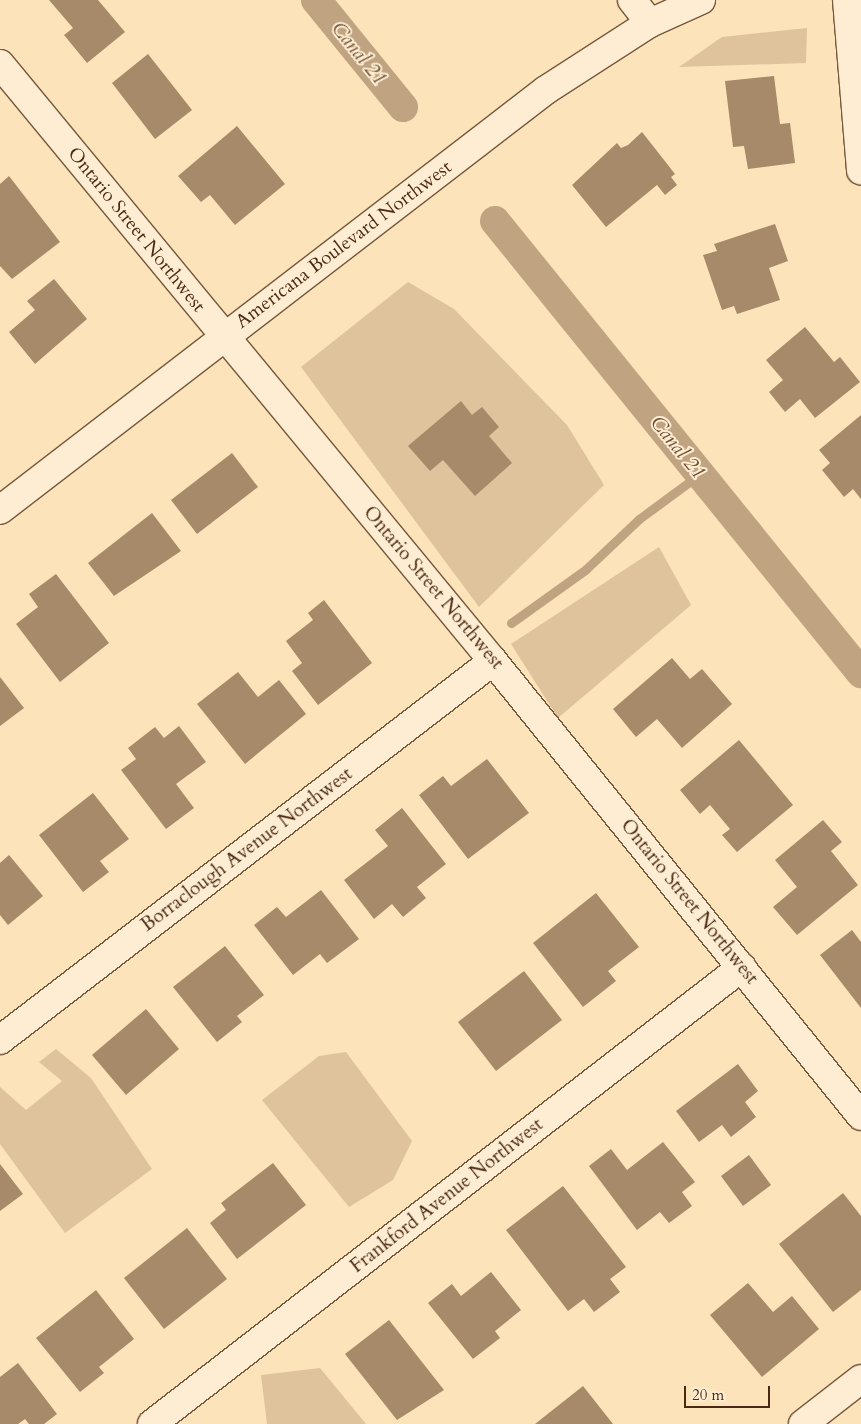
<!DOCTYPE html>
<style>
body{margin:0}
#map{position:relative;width:861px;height:1424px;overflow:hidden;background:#fde3b9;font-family:Cardo,serif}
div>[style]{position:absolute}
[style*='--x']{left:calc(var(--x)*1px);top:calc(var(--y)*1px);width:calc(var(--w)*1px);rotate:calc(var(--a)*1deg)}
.green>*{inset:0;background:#dec39d}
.stream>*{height:9px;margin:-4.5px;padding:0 4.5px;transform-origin:4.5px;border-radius:4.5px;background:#c0a481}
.canal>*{height:30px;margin:-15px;padding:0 15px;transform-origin:15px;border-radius:15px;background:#c0a481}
.building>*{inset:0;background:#a78a69}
.roads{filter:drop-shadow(1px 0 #76583c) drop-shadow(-1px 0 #76583c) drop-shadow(0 1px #76583c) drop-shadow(0 -1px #76583c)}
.minor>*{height:28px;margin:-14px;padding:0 14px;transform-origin:14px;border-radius:14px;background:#feedd2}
span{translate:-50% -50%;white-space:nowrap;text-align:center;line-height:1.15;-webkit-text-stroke:4px #feedd2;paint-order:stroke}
.street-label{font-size:19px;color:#492913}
.water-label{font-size:20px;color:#6d4e34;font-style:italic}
.scale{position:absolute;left:684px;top:1386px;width:86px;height:22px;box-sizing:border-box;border:2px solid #492913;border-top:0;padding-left:6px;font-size:15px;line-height:18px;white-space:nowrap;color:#492913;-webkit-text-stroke:4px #feedd2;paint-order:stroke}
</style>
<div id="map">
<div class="green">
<div style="clip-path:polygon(807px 28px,806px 63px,679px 67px,722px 37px)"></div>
<div style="clip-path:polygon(408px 282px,454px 309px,567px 425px,604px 485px,479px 607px,301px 367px)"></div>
<div style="clip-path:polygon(659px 547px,691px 605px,558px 718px,511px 644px)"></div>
<div style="clip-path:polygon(56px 1049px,91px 1078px,152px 1169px,65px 1233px,0 1144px,0 1087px,26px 1110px,62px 1081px,39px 1062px)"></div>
<div style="clip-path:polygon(346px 1052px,412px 1141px,393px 1180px,349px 1207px,262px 1100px,319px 1056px)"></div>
<div style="clip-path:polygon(320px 1368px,366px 1424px,267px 1424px,261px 1375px)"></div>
</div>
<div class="stream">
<div style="--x:511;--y:623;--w:91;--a:-35.6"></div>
<div style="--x:585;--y:570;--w:74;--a:-43.4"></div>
<div style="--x:639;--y:519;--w:76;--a:-36.4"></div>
</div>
<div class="canal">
<div style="--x:316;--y:0;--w:138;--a:50.9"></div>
<div style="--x:495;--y:221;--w:582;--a:51"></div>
</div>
<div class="building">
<div style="clip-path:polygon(49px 0,98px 0,125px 32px,87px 63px,64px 35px,73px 28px)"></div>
<div style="clip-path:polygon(148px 54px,192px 110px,155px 139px,112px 83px)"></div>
<div style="clip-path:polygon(774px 76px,780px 124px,790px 123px,795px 163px,748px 169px,744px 146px,733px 147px,725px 81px)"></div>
<div style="clip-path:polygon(237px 126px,285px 184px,235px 225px,210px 195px,201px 202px,178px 176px)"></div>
<div style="clip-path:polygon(642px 132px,675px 174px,671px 177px,677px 185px,665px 195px,657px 185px,606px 227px,572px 185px,617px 143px,621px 148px,628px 145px)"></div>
<div style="clip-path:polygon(9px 176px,60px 242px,12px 279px,0 266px,0 184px)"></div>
<div style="clip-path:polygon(775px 224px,788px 261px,769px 268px,780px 300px,737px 314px,734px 306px,722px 310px,703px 255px,717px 251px,714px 244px)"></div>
<div style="clip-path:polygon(54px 279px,87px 319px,35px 364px,9px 332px,35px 310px,27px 301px)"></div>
<div style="clip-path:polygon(805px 327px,834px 362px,840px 357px,860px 382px,815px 418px,800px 399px,785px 412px,769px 392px,783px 380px,766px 360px)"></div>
<div style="clip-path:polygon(461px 401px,472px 415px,482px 407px,499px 427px,489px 436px,512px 463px,475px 496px,443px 460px,430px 471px,408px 446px)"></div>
<div style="clip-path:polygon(861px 415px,861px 499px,853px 489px,844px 497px,822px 470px,830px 463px,819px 450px)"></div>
<div style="clip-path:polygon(232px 453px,258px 487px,197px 534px,171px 500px)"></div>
<div style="clip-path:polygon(152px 513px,181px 551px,114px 596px,88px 563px)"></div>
<div style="clip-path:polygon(56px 574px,109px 643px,60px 682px,16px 624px,38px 607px,29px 594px)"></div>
<div style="clip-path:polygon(324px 600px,372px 663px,318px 705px,292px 671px,302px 663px,286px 641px,313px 620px,308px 613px)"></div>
<div style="clip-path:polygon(672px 658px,690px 679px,702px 669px,732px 704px,682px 748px,657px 719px,636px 737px,613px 709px)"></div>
<div style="clip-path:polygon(238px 672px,258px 697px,279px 680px,306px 714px,245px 764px,197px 704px)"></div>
<div style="clip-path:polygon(0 677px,24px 708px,0 726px)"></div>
<div style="clip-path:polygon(179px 726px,206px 762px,176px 784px,194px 808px,166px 829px,121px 770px,136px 759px,128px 748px,155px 727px,164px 738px)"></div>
<div style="clip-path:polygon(739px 740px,793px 805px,737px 852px,722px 835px,730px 829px,710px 805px,700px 814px,680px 790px)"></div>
<div style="clip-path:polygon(487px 759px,529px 813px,468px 859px,419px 795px,443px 776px,451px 786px)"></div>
<div style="clip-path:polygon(93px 793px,129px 839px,100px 861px,109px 872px,83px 892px,39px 835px)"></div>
<div style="clip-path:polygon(402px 808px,446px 864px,417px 887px,426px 898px,403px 917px,392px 904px,374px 919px,344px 880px,388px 846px,375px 830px)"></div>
<div style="clip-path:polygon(823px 820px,842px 842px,831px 851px,858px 885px,797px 935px,773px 907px,797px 887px,775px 860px)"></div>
<div style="clip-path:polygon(9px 855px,43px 896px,8px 925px,0 915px,0 863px)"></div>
<div style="clip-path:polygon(321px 890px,359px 939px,327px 963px,320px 954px,293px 975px,254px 925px,277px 907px,286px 917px)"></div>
<div style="clip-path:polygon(596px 893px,639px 947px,608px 971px,616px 981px,583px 1007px,533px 943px)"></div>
<div style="clip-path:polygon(852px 930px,861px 942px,861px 1008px,820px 955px)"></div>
<div style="clip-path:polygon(225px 946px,264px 995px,237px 1016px,242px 1022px,217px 1042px,173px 987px)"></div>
<div style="clip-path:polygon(524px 971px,562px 1020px,496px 1071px,458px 1022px)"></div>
<div style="clip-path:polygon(146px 1009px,179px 1049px,126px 1095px,92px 1055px)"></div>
<div style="clip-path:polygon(738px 1064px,758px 1091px,745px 1102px,756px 1117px,731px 1137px,722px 1125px,699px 1142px,676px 1111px)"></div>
<div style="clip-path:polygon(663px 1142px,695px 1182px,682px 1192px,692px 1206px,669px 1223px,660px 1212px,637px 1230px,589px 1166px,611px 1149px,627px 1170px)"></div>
<div style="clip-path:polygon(749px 1155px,771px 1185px,743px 1206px,721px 1176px)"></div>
<div style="clip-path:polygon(273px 1163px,306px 1205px,237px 1259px,210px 1223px,226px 1210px,221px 1203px)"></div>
<div style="clip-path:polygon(0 1164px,23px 1194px,0 1211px)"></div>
<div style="clip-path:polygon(563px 1186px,626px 1267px,610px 1279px,620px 1292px,594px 1312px,584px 1299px,568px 1311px,506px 1230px)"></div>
<div style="clip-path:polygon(843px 1193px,861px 1216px,861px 1290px,833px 1312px,779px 1244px)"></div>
<div style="clip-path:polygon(187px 1228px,227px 1279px,164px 1329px,124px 1278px)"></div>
<div style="clip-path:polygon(491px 1272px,521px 1310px,495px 1331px,500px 1338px,473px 1359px,428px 1303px,452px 1284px,461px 1296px)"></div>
<div style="clip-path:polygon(748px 1283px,773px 1312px,792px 1296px,819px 1329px,762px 1377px,710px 1315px)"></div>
<div style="clip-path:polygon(96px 1290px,134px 1339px,99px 1367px,104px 1373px,80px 1392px,36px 1338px)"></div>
<div style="clip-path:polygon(389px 1320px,444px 1390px,397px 1420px,345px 1354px)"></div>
<div style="clip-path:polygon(18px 1363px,57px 1414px,44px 1424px,29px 1424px,25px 1419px,18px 1424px,0 1424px,0 1377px)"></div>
<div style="clip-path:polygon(583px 1386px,613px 1424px,535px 1424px)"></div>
</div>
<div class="roads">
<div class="minor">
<div style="--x:632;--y:0;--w:29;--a:52"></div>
<div style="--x:847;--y:0;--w:171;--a:85.3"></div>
<div style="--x:0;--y:64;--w:774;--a:50.45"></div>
<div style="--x:493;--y:661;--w:585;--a:51.03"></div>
<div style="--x:0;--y:510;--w:689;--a:-37.57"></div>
<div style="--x:546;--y:90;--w:124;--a:-32.8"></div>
<div style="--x:650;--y:23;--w:56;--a:-24.3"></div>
<div style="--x:0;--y:1040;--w:622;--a:-37.55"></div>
<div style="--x:152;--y:1424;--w:746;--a:-37.76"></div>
<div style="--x:803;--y:1424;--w:73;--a:-37.8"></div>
</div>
</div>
<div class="street-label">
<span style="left:136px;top:230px;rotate:51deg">Ontario Street Northwest</span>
<span style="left:344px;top:245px;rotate:-37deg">Americana Boulevard Northwest</span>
<span style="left:433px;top:588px;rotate:50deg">Ontario Street Northwest</span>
<span style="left:247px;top:850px;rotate:-37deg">Borraclough Avenue Northwest</span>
<span style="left:689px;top:902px;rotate:51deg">Ontario Street Northwest</span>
<span style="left:447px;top:1196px;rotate:-38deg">Frankford Avenue Northwest</span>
</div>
<div class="water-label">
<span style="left:359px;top:53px;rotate:51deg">Canal 21</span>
<span style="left:678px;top:447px;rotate:51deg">Canal 21</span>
</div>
<div class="scale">20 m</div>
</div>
